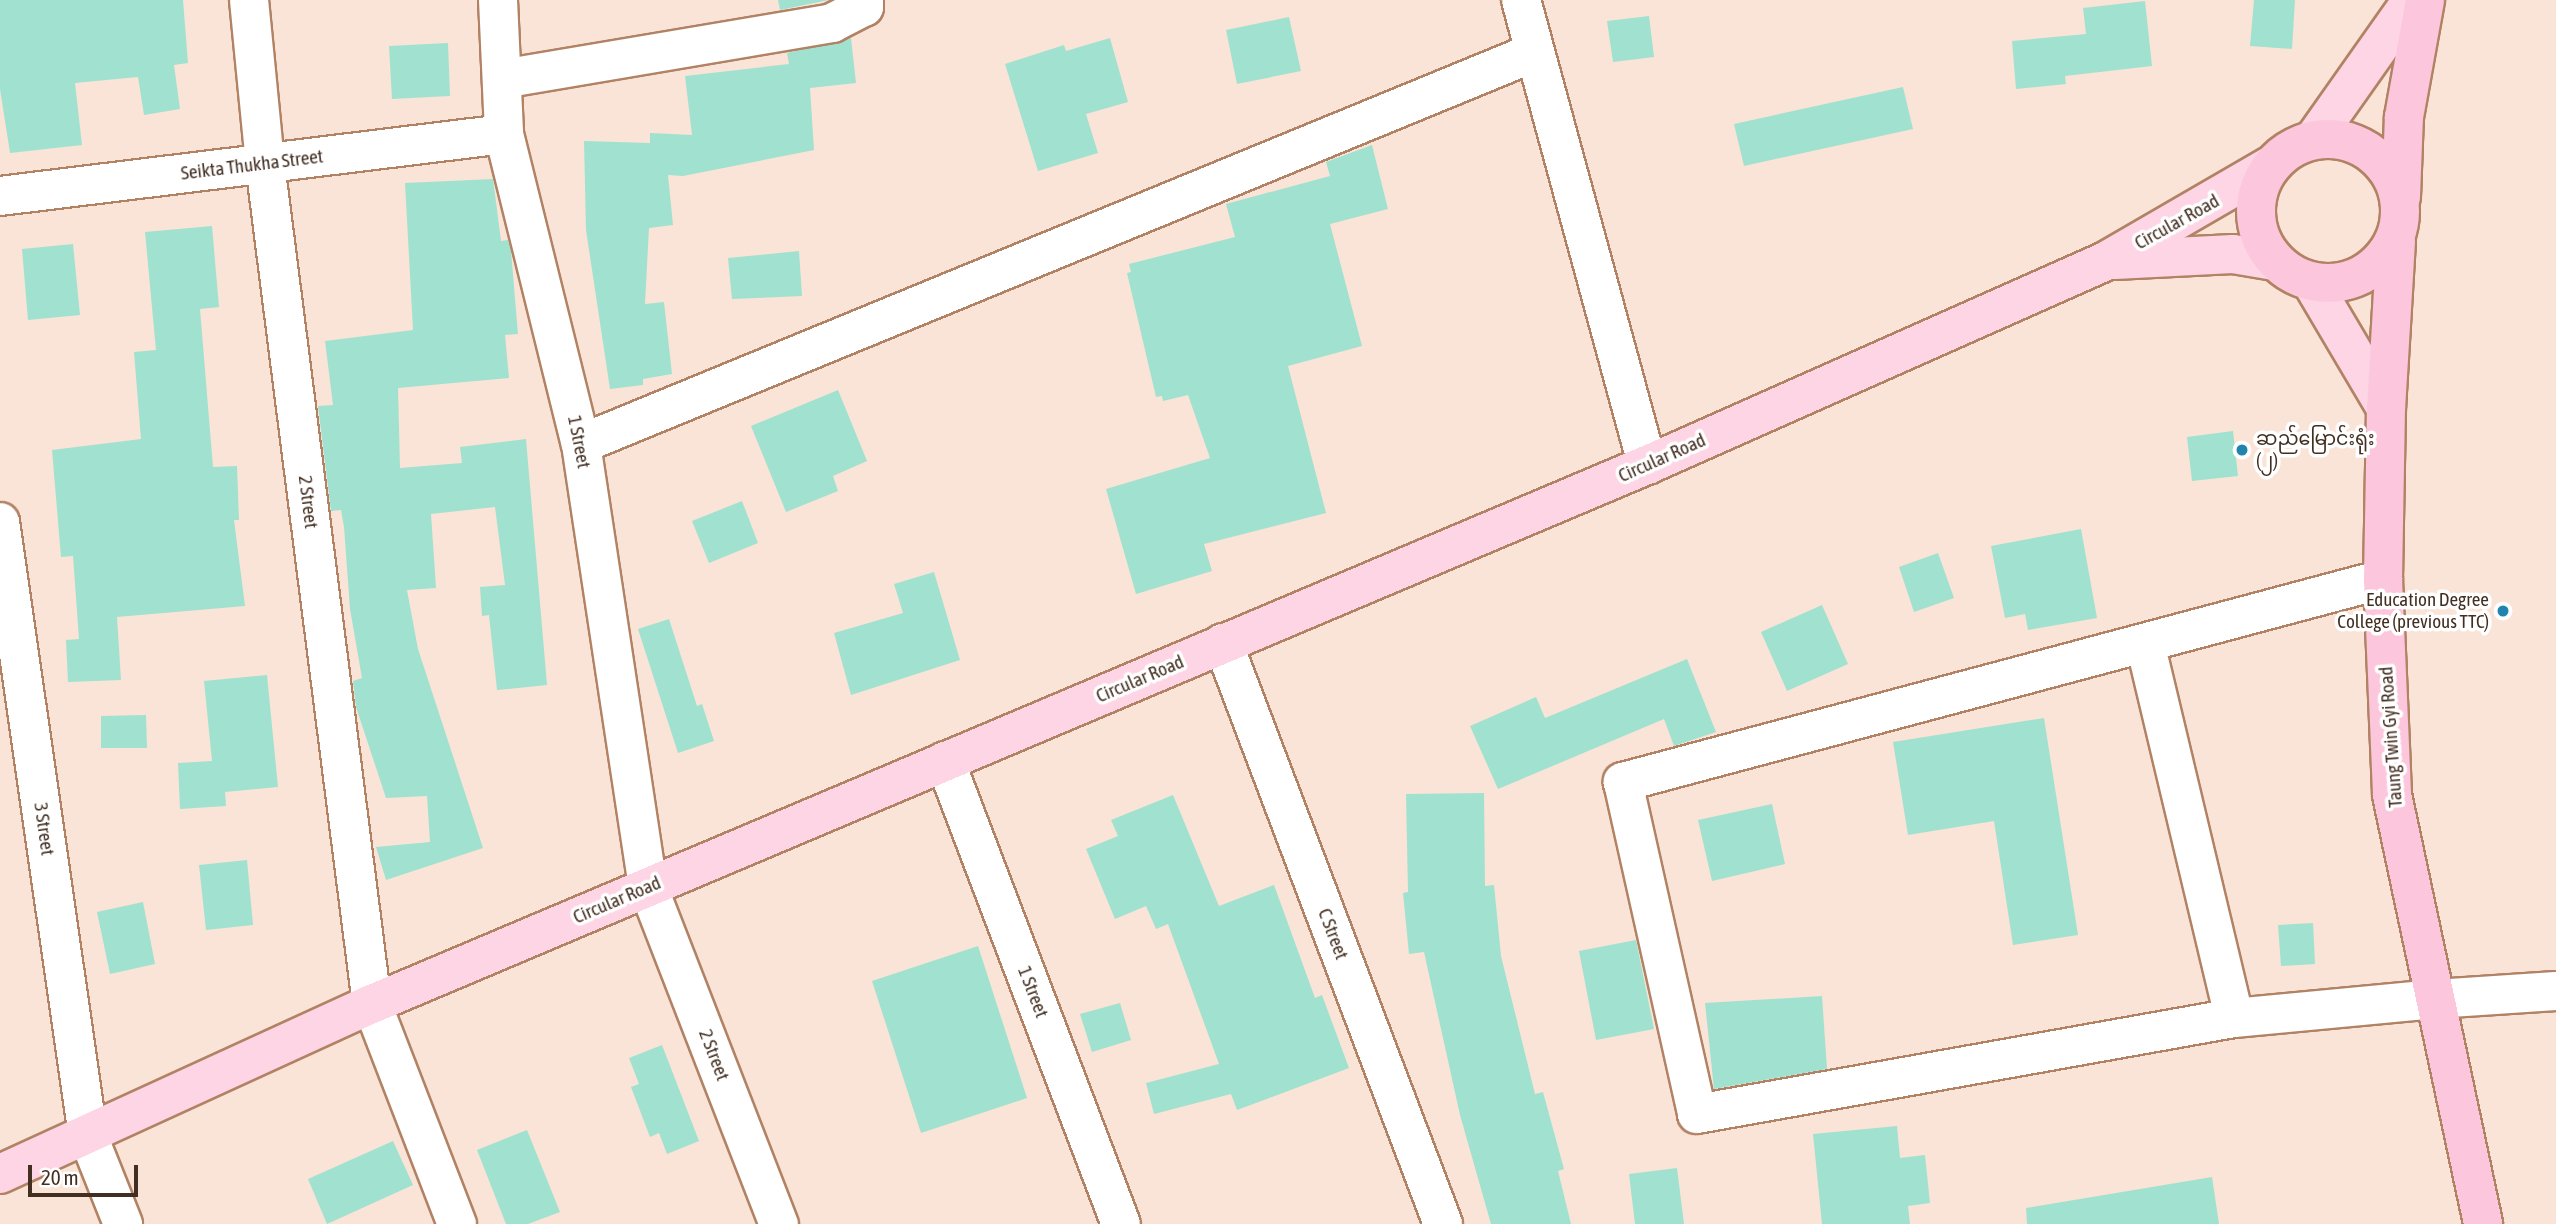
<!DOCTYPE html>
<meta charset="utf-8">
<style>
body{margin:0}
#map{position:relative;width:2556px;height:1224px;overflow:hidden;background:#f9e4d7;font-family:"Asap Condensed","Noto Sans Myanmar",sans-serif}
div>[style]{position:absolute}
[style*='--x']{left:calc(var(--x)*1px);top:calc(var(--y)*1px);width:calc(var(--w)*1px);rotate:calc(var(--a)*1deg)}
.building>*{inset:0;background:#a0e2cf}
.roads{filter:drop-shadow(2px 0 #b18264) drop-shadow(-2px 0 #b18264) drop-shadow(0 2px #b18264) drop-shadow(0 -2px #b18264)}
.minor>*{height:38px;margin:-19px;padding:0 19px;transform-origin:19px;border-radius:19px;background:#fff}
.tertiary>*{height:38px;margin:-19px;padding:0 19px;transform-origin:19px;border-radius:19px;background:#fff}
.primary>*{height:38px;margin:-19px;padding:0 19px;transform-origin:19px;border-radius:19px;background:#fdd5e5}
.trunk>*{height:38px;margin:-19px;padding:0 19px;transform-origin:19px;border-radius:19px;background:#fcc7dc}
.trunk>.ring{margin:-19px;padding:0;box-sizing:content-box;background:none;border:38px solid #fcc7dc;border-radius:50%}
.dots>*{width:19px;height:19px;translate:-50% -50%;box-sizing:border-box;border:4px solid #fff;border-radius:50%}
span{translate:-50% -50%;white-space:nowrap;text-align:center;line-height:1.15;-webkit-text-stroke:7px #fff;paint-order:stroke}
.street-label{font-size:19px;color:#432f22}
.poi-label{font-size:19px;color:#432f22}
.left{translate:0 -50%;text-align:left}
.right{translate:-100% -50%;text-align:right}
.scale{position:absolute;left:28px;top:1165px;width:110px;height:32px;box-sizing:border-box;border:4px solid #432f22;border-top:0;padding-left:9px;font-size:21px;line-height:24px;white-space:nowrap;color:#432f22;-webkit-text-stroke:5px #fff;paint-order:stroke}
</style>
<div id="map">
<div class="building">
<div style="clip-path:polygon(0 0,183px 0,188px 63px,174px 65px,180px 109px,144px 115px,138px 77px,75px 83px,82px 145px,10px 153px,0 89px)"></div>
<div style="clip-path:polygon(778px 0,829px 0,780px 10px)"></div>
<div style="clip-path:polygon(2254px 0,2295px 0,2292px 49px,2250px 46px)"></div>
<div style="clip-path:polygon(2145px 1px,2152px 66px,2065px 76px,2066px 84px,2016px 89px,2012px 41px,2086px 34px,2083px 8px)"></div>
<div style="clip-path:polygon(1649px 16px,1654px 57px,1613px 62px,1607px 21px)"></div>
<div style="clip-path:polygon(1289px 17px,1301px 71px,1237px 84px,1226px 30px)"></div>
<div style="clip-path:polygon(851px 38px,856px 83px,810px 88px,814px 150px,683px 176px,668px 175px,673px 225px,649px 228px,645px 304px,664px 302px,672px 374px,643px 379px,643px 385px,610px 389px,586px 230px,584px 141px,650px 143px,650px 133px,692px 135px,685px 76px,789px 64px,787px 53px)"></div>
<div style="clip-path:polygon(1110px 38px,1128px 102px,1086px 114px,1098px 153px,1038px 171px,1005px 64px,1064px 45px,1066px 51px)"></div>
<div style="clip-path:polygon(448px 43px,450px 96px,392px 99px,389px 46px)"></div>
<div style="clip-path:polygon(1903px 87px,1913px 129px,1744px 166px,1734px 124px)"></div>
<div style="clip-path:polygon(1372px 145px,1388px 209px,1330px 224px,1362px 346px,1288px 366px,1326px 513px,1204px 544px,1212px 571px,1136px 594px,1106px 489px,1210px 458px,1188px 395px,1163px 401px,1162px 396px,1156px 397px,1127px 273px,1131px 272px,1129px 264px,1235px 237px,1226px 204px,1330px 176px,1326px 162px)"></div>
<div style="clip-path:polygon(493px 179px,501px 241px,508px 240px,511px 251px,518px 334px,505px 335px,509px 378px,398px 388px,400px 468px,462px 463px,460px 447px,526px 439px,547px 685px,497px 690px,489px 615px,482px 616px,480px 587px,505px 585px,495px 507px,431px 514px,436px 588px,407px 590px,418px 649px,483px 848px,386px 880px,376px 847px,430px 842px,427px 796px,386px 798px,356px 707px,353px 681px,362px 678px,350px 609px,344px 527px,341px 510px,331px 511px,318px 406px,333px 405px,325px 341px,413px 330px,405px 183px)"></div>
<div style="clip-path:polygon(212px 226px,219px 307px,200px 309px,213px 467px,237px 466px,239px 520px,234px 520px,245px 606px,117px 617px,121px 680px,68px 682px,66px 640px,79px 639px,73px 556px,61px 557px,52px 450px,141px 439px,134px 352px,156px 350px,145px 232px)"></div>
<div style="clip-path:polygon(73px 244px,80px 315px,28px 320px,22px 249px)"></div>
<div style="clip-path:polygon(799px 251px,802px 296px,732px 299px,728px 258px)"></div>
<div style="clip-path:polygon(838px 390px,867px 461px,833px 476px,838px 491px,786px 512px,751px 426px)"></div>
<div style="clip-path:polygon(2233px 431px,2238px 476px,2192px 481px,2187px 437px)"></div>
<div style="clip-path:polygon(742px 501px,758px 543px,709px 563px,692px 521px)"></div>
<div style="clip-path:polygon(2081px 529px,2097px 618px,2028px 630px,2025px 614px,2005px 618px,1991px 546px)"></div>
<div style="clip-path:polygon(1938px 553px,1954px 598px,1914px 612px,1899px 567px)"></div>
<div style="clip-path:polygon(934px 572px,960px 660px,851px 695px,834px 633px,903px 613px,894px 584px)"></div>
<div style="clip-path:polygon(1822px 605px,1848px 664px,1787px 691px,1761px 632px)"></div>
<div style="clip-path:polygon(669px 619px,697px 706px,702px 704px,714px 741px,678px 753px,638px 629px)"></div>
<div style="clip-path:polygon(1687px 659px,1716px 732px,1674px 746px,1664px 719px,1498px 789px,1470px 726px,1536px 697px,1545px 718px)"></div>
<div style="clip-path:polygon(267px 675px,278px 787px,225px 792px,226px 806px,180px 809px,178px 763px,212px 761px,204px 681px)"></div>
<div style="clip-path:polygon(146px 715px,147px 748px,101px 748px,101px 716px)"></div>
<div style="clip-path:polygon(2044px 718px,2078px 935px,2013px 945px,1994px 821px,1908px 835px,1893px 742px)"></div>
<div style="clip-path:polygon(1484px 793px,1485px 886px,1494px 885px,1501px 956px,1535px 1094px,1543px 1092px,1564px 1169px,1558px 1171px,1571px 1224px,1491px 1224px,1460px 1115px,1424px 952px,1409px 954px,1403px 893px,1408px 892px,1406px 794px)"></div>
<div style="clip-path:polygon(1173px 795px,1219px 906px,1274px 885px,1315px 998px,1322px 995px,1349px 1068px,1237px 1110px,1231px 1094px,1154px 1114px,1146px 1083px,1219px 1064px,1168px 924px,1156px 929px,1146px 906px,1115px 919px,1086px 849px,1118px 836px,1111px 820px)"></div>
<div style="clip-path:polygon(1772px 804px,1785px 864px,1712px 881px,1698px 820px)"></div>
<div style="clip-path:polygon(247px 860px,253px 925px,206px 930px,199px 865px)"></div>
<div style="clip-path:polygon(143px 902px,155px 964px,110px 974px,97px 912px)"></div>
<div style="clip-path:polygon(2313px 923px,2315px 964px,2281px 966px,2278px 925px)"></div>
<div style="clip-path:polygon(1636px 940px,1654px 1029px,1596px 1040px,1579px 951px)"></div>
<div style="clip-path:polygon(978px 946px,1027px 1098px,921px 1133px,872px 981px)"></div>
<div style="clip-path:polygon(1822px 996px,1827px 1069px,1714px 1089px,1705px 1003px)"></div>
<div style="clip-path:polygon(1120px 1003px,1131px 1040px,1092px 1052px,1080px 1014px)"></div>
<div style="clip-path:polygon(662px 1045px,699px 1141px,667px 1154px,659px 1133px,650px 1137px,631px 1087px,639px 1084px,629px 1058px)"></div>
<div style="clip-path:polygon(1897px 1126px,1900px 1158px,1925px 1155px,1930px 1203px,1908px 1206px,1910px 1224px,1822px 1224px,1813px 1134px)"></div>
<div style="clip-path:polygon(527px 1130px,560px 1212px,528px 1224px,506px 1224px,477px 1150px)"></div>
<div style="clip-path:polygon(393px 1141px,413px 1185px,327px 1224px,308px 1179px)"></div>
<div style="clip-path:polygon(1677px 1168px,1684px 1224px,1635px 1224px,1629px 1174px)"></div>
<div style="clip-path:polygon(2212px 1177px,2219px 1224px,2027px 1224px,2026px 1208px)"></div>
</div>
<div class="roads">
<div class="minor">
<div style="--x:249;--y:0;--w:165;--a:84.4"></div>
<div style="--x:265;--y:164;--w:847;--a:82.74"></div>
<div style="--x:372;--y:1004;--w:236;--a:68.9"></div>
<div style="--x:498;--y:0;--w:134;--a:87.4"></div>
<div style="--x:504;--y:134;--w:319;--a:76.1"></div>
<div style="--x:581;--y:444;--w:448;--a:81.4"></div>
<div style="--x:648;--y:887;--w:362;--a:68.8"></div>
<div style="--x:1521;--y:0;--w:482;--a:74.8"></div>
<div style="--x:502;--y:79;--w:335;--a:-9.6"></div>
<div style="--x:832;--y:23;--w:36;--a:-27"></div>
<div style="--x:864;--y:7;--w:7;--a:-90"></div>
<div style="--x:0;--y:196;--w:508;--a:-7.01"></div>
<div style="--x:581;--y:444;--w:1031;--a:-22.34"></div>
<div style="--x:0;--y:522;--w:620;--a:81.84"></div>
<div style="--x:88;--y:1136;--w:95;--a:68.3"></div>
<div style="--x:2383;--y:579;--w:787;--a:165.05"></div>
<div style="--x:1623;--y:782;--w:340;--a:77.4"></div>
<div style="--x:1697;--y:1114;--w:546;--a:-10.14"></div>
<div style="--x:2234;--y:1018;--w:202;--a:-5.4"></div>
<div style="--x:1223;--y:643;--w:621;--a:69.26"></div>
<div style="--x:2145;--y:643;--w:385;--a:76.6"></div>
<div style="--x:945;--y:761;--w:495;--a:69.2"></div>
</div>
<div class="tertiary">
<div style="--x:2435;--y:999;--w:121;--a:-3.8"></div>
</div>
<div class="primary">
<div style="--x:2314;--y:139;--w:170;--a:-54.8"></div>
<div style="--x:2115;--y:260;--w:118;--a:-2.9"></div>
<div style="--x:2233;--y:254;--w:42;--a:9.7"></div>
<div style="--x:2312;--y:283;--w:145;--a:59.4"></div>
<div style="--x:0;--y:1174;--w:409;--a:-24.6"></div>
<div style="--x:372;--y:1004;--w:1384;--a:-22.92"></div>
<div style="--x:1647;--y:465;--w:502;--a:-23.96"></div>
<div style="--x:2106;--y:261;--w:190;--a:-30.1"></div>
</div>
<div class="trunk">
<div class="ring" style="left:2256px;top:139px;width:106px;height:106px"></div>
<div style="--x:2401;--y:197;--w:80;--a:-87.9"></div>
<div style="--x:2404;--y:117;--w:119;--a:-79.8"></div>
<div style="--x:2396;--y:241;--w:167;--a:93.4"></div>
<div style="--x:2386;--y:408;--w:171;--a:91"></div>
<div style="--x:2383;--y:579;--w:216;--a:87.6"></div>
<div style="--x:2392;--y:795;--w:439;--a:78"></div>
</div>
</div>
<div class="dots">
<div style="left:2242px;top:450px;background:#2383af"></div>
<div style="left:2503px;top:611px;background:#2383af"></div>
</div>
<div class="street-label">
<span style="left:252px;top:165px;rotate:-7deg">Seikta Thukha Street</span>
<span style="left:2177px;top:222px;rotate:-29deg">Circular Road</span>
<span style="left:579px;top:442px;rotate:79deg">1 Street</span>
<span style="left:1662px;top:458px;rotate:-24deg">Circular Road</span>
<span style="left:308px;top:502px;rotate:83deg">2 Street</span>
<span style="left:1140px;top:679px;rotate:-23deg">Circular Road</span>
<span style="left:2391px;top:737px;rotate:-94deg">Taung Twin Gyi Road</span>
<span style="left:44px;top:829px;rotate:82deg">3 Street</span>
<span style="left:617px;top:900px;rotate:-23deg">Circular Road</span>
<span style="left:1333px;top:934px;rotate:69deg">C Street</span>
<span style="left:1033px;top:992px;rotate:69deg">1 Street</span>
<span style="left:714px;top:1055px;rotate:69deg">2 Street</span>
</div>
<div class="poi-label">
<span class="left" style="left:2256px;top:450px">ဆည်မြောင်းရုံး<br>(၂)</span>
<span class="right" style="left:2489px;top:611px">Education Degree<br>College (previous TTC)</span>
</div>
<div class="scale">20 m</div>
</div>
